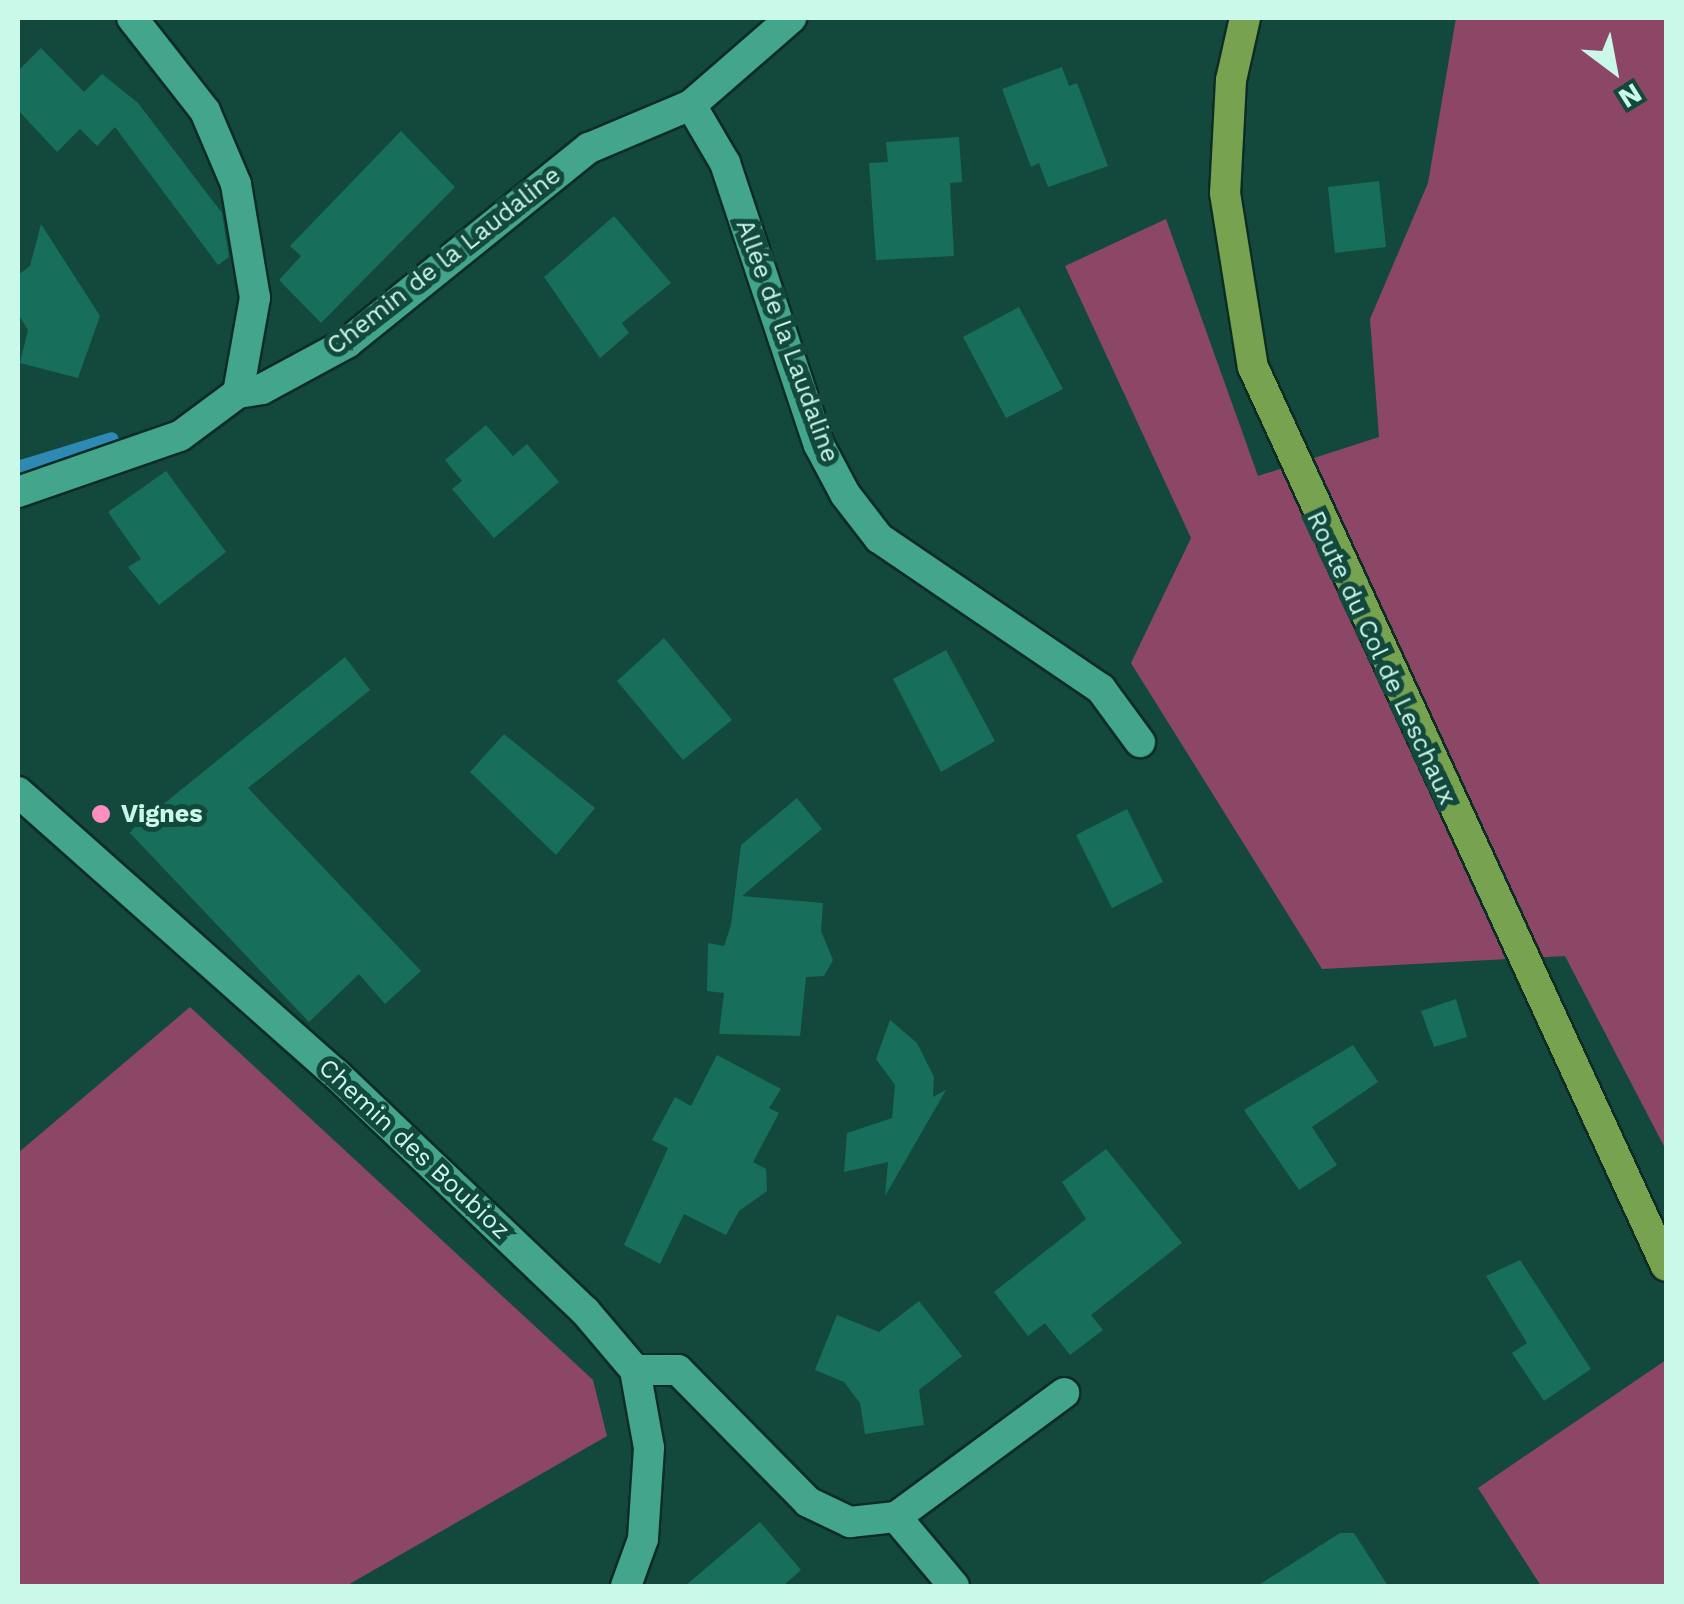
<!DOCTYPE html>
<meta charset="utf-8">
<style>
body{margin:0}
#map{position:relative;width:1684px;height:1604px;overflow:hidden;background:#13493c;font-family:"Work Sans",sans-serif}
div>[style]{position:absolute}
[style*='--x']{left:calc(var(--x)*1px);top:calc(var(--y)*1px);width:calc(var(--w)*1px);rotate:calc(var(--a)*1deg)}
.green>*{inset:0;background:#8c4766}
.stream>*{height:14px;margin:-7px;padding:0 7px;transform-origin:7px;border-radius:7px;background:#2e8ab5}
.building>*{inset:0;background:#176e5a}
.roads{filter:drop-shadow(2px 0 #0c2c24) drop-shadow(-2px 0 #0c2c24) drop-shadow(0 2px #0c2c24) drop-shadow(0 -2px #0c2c24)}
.minor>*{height:30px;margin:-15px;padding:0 15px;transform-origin:15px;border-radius:15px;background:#42a58c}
.major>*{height:30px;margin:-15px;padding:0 15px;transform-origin:15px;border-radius:15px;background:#77a351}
.dots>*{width:28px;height:28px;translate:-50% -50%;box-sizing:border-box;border:5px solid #13493c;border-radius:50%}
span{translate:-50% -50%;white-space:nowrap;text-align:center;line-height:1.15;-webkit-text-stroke:10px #13493c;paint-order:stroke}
.street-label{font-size:25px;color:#caf8e9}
.poi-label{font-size:25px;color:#caf8e9;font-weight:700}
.left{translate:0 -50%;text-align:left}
.frame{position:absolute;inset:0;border:20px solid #caf8e9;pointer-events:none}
.north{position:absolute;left:1564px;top:20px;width:100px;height:100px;-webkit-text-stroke:8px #13493c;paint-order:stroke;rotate:148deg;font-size:28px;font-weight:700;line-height:40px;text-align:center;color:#caf8e9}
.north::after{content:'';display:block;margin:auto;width:35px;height:45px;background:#caf8e9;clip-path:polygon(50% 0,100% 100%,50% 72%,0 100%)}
</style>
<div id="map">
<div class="green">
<div style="clip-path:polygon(1456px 18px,1666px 18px,1666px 1150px,1565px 956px,1322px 969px,1131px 663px,1191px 538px,1065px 266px,1166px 219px,1258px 476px,1379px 437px,1370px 319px,1428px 183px)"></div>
<div style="clip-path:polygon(190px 1007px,593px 1380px,607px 1436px,346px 1586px,18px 1586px,18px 1153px)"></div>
<div style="clip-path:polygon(1666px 1360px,1666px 1586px,1541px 1586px,1478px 1488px)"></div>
</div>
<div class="stream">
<div style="--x:18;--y:468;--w:98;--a:-17.1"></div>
</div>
<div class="building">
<div style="clip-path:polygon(41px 48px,84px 92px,102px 74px,138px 103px,222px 213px,229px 257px,218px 265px,115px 127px,97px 146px,80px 129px,57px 152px,18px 110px,18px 71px)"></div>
<div style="clip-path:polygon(1062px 67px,1069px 86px,1077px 83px,1108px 166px,1048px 187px,1039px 163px,1031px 167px,1002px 89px)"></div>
<div style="clip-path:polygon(401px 131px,455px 187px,321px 323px,279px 280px,301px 256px,290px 246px)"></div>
<div style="clip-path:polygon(959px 137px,962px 182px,950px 183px,954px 256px,876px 260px,869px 163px,888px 162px,886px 142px)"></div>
<div style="clip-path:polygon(1379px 181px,1386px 247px,1335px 253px,1328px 187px)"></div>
<div style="clip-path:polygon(614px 216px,671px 283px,622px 323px,629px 333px,600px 358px,544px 277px)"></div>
<div style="clip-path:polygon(41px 224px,100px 316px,78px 378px,20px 363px,28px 330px,18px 314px,18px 275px,30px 266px)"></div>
<div style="clip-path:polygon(1019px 307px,1063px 389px,1006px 418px,963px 337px)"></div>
<div style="clip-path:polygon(486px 425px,513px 456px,527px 444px,559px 482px,494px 538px,452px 489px,462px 481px,445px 460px)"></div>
<div style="clip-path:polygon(166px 471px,226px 552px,159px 605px,128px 567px,141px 559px,108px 512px)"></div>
<div style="clip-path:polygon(664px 638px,732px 720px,683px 760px,617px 681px)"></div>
<div style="clip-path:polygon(946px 650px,995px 741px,941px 772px,893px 679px)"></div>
<div style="clip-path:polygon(345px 657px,370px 690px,248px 788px,421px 971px,385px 1004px,359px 974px,309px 1022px,129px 832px)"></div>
<div style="clip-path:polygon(504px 734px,595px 808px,556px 855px,470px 772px)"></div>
<div style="clip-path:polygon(797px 798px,822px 829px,742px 896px,823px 903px,821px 931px,833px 960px,824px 976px,806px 977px,800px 1036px,719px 1034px,724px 993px,707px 991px,708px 943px,724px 946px,731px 925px,741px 845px)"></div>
<div style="clip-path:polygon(1127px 809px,1163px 882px,1112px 908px,1076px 835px)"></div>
<div style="clip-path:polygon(1456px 999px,1467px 1037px,1434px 1047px,1421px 1011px)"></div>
<div style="clip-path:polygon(890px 1020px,917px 1043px,934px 1077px,933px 1097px,946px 1090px,885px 1196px,888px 1162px,844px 1172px,847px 1133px,892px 1118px,895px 1085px,876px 1059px)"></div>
<div style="clip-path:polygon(1353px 1045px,1378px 1082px,1312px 1127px,1337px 1165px,1299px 1190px,1244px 1110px)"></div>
<div style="clip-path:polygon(717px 1055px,781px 1089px,769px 1108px,779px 1113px,753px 1162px,766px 1169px,767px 1191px,739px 1211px,726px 1235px,684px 1214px,660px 1264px,624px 1245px,668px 1148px,652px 1140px,675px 1097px,691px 1106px)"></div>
<div style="clip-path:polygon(1106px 1149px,1182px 1243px,1091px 1315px,1103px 1330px,1070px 1355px,1045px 1323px,1028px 1336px,994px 1292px,1086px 1219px,1062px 1182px)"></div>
<div style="clip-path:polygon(1520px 1260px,1591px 1369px,1544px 1401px,1512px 1353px,1527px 1343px,1486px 1276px)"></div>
<div style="clip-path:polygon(919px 1301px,962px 1356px,919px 1390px,924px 1425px,865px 1434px,860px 1403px,844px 1382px,815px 1370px,837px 1315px,879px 1332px)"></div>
<div style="clip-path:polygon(760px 1522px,801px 1570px,783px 1586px,685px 1586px)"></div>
<div style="clip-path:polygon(1340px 1533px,1354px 1533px,1388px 1586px,1257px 1586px)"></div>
</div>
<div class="roads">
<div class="minor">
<div style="--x:691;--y:105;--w:67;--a:59.6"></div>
<div style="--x:725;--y:163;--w:297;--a:71.6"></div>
<div style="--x:819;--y:445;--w:55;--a:62"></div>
<div style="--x:845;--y:494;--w:56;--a:52.3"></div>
<div style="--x:879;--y:538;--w:268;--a:34.2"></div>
<div style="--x:1101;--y:689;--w:66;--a:53.7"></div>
<div style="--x:238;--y:393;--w:24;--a:-9"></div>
<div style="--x:262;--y:389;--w:97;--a:-28.4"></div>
<div style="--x:347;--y:343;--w:311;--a:-38.9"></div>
<div style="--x:589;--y:148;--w:111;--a:-22.9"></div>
<div style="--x:691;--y:105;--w:133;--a:-41"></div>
<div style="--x:18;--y:492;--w:171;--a:-19.1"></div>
<div style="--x:180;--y:436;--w:72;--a:-36.6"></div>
<div style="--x:238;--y:393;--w:97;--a:-79.9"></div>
<div style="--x:255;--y:298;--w:116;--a:-99.5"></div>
<div style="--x:236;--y:184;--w:79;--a:-113"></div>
<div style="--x:205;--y:111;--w:118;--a:-128.1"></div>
<div style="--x:18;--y:792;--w:425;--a:41.6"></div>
<div style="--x:336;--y:1074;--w:344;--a:43.6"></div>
<div style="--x:585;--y:1311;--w:77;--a:49.7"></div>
<div style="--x:635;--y:1370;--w:79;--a:79.8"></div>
<div style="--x:649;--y:1448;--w:91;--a:93.8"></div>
<div style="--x:643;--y:1539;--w:50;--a:109.9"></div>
<div style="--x:635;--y:1370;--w:43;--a:0"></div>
<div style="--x:678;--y:1370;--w:185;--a:45.4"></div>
<div style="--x:808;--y:1502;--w:47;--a:25.5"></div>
<div style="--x:850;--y:1522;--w:46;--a:-6.2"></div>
<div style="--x:896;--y:1517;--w:209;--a:-36.4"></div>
<div style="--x:896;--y:1517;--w:90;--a:50"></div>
</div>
<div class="major">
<div style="--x:1245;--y:18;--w:64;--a:102.7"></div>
<div style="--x:1231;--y:80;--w:113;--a:93"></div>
<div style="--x:1225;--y:193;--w:176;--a:80.9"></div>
<div style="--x:1253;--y:367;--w:989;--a:65.33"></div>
</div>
</div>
<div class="dots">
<div style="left:101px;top:814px;background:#fd8ebf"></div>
</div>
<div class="street-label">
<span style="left:444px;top:261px;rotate:-38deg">Chemin de la Laudaline</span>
<span style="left:787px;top:341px;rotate:70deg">Allée de la Laudaline</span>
<span style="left:1381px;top:658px;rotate:65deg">Route du Col de Leschaux</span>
<span style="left:414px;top:1149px;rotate:43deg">Chemin des Boubioz</span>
</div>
<div class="poi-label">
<span class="left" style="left:121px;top:814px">Vignes</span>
</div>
<div class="frame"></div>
<div class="north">N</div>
</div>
